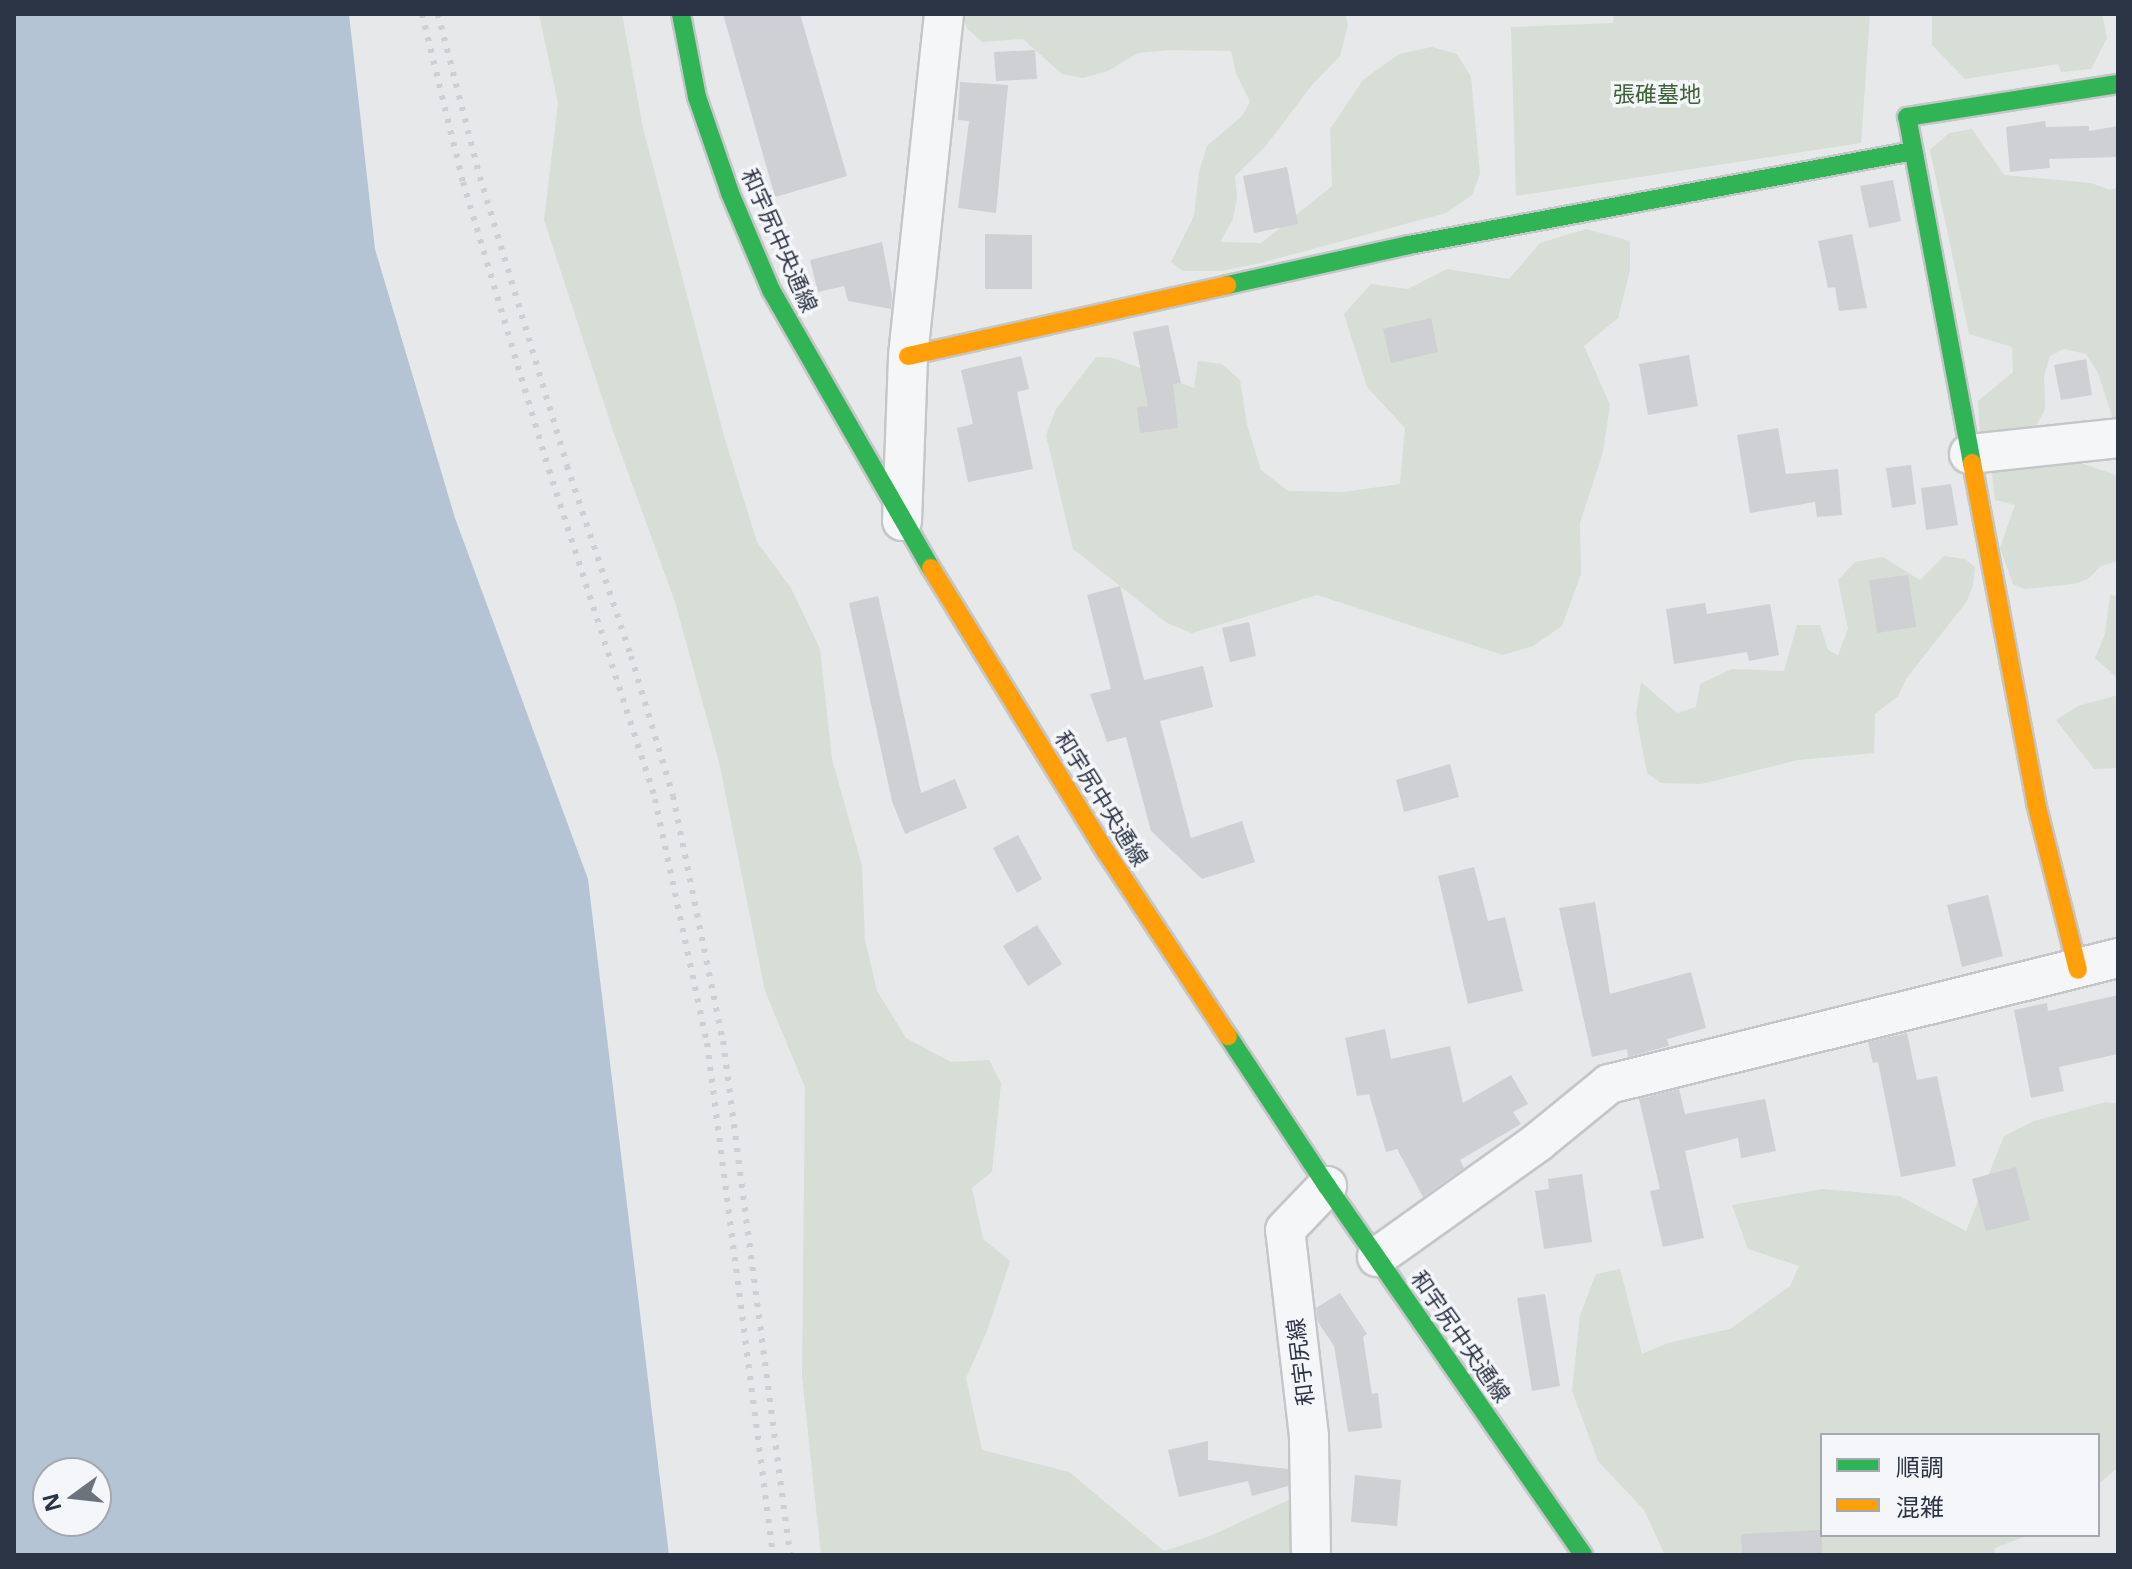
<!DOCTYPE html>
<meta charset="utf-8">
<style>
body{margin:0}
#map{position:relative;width:2132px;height:1569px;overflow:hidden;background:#e6e8ea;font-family:"Open Sans","Noto Sans JP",sans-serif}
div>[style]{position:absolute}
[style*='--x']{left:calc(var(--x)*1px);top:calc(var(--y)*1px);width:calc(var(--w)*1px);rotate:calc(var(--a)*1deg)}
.green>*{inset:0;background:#d6ded6}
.water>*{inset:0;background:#b4c4d5}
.building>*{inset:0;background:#ced0d3}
.roads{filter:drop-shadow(2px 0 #c4c6c8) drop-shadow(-2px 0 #c4c6c8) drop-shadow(0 2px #c4c6c8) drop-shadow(0 -2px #c4c6c8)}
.street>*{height:38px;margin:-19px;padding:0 19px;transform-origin:19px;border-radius:19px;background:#f5f6f7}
.fast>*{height:18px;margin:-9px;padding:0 9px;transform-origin:9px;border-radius:9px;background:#30b455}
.slow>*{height:18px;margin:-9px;padding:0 9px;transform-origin:9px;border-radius:9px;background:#ff9f0a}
.rail>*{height:6px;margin-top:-3px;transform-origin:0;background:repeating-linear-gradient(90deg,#cecfd2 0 4px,transparent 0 12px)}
span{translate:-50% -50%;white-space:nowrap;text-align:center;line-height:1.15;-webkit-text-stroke:7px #f4f6f9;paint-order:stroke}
.park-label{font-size:22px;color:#3f6138}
.street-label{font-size:22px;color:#2b3445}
.frame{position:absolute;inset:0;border:16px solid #2b3445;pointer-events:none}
.legend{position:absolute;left:1820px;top:1433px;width:280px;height:104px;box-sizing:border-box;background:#f4f6f9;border:2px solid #a4a8b1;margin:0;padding:10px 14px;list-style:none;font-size:24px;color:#2b3445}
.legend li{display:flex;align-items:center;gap:16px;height:40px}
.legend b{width:40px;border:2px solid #a4a8b1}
.north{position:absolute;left:32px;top:1457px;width:80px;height:80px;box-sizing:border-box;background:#f4f6f9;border:2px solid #a4a8b1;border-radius:50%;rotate:255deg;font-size:22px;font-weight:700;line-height:32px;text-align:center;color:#2b3445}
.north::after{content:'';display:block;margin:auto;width:28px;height:36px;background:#6c737f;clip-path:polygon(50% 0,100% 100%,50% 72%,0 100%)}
</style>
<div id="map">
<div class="green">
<div style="clip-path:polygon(539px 14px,622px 14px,643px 128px,724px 436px,757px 542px,791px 588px,820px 649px,832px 759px,862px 866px,865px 940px,877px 991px,906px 1038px,951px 1062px,989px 1060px,1001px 1083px,992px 1172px,972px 1188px,983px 1239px,1010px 1261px,987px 1331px,966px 1378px,982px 1450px,1069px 1472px,1164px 1551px,1210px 1536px,1293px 1498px,1296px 1555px,821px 1555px,802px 1376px,805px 1087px,765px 991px,719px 762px,675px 602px,614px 434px,544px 220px,558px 103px)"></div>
<div style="clip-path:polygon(962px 14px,1345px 14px,1348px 25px,1340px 56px,1312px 85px,1264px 148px,1235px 176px,1237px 198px,1233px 219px,1220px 242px,1261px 243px,1332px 186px,1330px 129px,1363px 80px,1399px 54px,1432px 47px,1457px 54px,1471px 77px,1480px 174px,1472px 195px,1446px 213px,1261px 263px,1221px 271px,1183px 271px,1171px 262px,1194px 216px,1199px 172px,1207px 146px,1242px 116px,1250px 102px,1236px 73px,1231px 51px,1171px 50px,1138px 53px,1108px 71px,1083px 78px,1062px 74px,1023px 39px,982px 42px,967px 28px)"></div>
<div style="clip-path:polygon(1614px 14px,1870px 14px,1861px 143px,1516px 196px,1511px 27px,1613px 23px)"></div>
<div style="clip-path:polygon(1932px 14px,2102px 14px,2107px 38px,2091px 69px,2061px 72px,2058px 64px,1965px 79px,1932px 45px)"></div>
<div style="clip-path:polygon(1972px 129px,2004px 175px,2091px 183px,2110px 190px,2118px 187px,2118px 418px,2113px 419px,2098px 373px,2086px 354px,2064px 349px,2050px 356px,2044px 376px,2045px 409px,2036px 426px,1980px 438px,1978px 401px,2013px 372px,2012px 347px,1969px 334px,1930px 150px,1949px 133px)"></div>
<div style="clip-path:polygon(1586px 229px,1630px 241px,1630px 270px,1618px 318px,1584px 346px,1610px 405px,1603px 452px,1580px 523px,1581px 574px,1562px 626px,1533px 646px,1503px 655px,1317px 595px,1192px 633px,1167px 623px,1073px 549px,1046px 435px,1056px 409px,1096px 357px,1113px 358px,1194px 388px,1198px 361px,1222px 364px,1240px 380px,1247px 425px,1261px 470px,1288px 491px,1344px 492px,1400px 484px,1405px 428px,1367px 387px,1344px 314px,1371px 284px,1408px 289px,1447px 269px,1509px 279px,1540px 243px)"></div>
<div style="clip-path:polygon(2067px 458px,2118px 476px,2118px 561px,2101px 566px,2088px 579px,2073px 584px,2024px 589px,2013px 584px,2000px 548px,2015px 505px,1995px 500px,1991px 464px)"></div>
<div style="clip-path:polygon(1944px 556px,1965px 559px,1975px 567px,1973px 585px,1967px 601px,1906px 679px,1898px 696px,1875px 714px,1874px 753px,1798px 760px,1701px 784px,1661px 783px,1647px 773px,1636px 715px,1641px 682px,1677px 713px,1696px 707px,1700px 684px,1732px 669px,1784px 671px,1797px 625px,1820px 625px,1828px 650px,1838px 655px,1848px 629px,1838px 580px,1855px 562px,1883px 557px,1920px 580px)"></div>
<div style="clip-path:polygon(2110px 595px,2118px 596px,2118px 679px,2095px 658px,2105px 634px)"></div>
<div style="clip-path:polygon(2118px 695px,2118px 768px,2094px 769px,2056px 720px,2078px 706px)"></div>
<div style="clip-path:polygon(2106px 1102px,2118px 1104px,2117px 1468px,2098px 1485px,2098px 1435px,1822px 1435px,1822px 1535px,2029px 1535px,1995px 1548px,1993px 1555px,1665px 1555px,1644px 1510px,1598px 1461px,1572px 1391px,1580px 1315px,1596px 1274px,1620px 1269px,1642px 1354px,1668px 1343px,1730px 1329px,1790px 1286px,1799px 1266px,1748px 1249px,1732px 1205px,1822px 1189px,1899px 1196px,1966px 1231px,2004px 1136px,2034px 1121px)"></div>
</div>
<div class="water">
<div style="clip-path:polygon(evenodd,14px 14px,349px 14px,375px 249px,455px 518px,588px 879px,669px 1555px,14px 1555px,14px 14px,48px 1473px,96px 1473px,96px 1521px,48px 1521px,48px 1473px)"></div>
</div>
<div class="building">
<div style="clip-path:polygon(723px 14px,800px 14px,847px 176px,775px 197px)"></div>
<div style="clip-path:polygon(1035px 50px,1037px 79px,996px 81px,994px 52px)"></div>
<div style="clip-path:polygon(960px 82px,1008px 85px,996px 213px,958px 208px,969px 121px,958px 120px)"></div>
<div style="clip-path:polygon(2045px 121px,2046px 127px,2089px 126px,2089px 131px,2118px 126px,2118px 157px,2049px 159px,2050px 168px,2010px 172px,2006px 127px)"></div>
<div style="clip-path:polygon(1287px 167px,1298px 224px,1254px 233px,1243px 176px)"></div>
<div style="clip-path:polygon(1893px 180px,1901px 221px,1869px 228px,1860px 186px)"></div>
<div style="clip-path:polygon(985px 234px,1032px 235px,1032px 289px,985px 289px)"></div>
<div style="clip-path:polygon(1852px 234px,1867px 308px,1839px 311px,1835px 287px,1828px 288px,1818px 241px)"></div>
<div style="clip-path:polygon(882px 242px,892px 295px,891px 309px,848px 301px,844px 286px,818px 292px,810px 260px)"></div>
<div style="clip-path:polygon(1431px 318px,1438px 352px,1391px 363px,1383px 329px)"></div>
<div style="clip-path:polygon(1168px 325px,1181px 383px,1173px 384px,1178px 428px,1140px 433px,1137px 407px,1148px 406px,1133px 332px)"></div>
<div style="clip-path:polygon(1689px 355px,1698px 406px,1648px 415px,1639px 364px)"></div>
<div style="clip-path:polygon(1021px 356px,1029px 389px,1017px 392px,1033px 469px,968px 482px,957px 428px,973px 424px,961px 370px)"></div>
<div style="clip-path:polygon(2086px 359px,2092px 395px,2061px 400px,2054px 365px)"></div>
<div style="clip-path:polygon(1778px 428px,1786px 474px,1838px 469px,1842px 515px,1817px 517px,1815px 502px,1750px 513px,1737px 435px)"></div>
<div style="clip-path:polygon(1911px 465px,1916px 504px,1892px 508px,1886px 468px)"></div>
<div style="clip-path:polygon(1951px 484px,1958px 525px,1926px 530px,1921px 488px)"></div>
<div style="clip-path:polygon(1908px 575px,1916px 627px,1877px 633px,1869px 580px)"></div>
<div style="clip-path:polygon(1120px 586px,1144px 680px,1203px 666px,1213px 707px,1160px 721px,1191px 838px,1242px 821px,1255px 862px,1202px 879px,1151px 831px,1126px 737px,1107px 742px,1090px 694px,1111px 689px,1087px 595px)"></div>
<div style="clip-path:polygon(878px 596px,921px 793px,955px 779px,967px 808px,905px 834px,892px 801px,849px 603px)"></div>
<div style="clip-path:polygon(1705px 603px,1707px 614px,1770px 604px,1779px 655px,1749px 661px,1747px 652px,1674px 664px,1666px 609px)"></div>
<div style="clip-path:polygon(1249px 622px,1256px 656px,1230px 662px,1222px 628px)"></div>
<div style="clip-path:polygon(1450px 764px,1459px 797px,1404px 812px,1396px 780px)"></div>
<div style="clip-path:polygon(1018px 835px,1042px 879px,1017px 893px,993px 848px)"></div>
<div style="clip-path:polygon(1474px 867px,1488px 921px,1505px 917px,1523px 991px,1468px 1004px,1438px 876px)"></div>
<div style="clip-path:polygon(1988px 895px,2003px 956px,1962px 967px,1947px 905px)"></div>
<div style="clip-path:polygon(1595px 902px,1610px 994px,1691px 972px,1706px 1028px,1667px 1039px,1669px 1046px,1628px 1057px,1627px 1049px,1592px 1057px,1559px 908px)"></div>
<div style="clip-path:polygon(1037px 925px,1062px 964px,1028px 986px,1003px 946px)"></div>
<div style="clip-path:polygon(2118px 995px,2118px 1054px,2059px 1067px,2064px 1091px,2031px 1098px,2014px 1010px,2047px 1003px,2048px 1011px)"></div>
<div style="clip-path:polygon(1385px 1029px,1391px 1059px,1450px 1046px,1463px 1103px,1511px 1075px,1528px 1104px,1513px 1112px,1521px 1124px,1460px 1160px,1464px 1168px,1423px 1197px,1397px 1149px,1386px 1152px,1369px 1094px,1357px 1096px,1345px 1038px)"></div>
<div style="clip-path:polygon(1907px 1033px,1917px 1080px,1937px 1076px,1956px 1166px,1901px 1177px,1878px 1062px,1873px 1063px,1868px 1042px)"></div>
<div style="clip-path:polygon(1679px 1089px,1685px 1114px,1765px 1099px,1776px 1151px,1741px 1158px,1738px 1138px,1685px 1151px,1704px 1238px,1663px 1247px,1650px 1191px,1660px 1189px,1639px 1099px)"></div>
<div style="clip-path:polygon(2016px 1167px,2030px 1220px,1986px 1231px,1972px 1179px)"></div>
<div style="clip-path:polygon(1582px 1174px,1592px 1242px,1544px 1249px,1535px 1191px,1549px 1189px,1548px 1179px)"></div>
<div style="clip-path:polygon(1340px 1293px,1367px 1334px,1363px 1337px,1372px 1394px,1378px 1393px,1382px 1428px,1348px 1432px,1334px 1346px,1318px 1322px,1316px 1308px)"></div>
<div style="clip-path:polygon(1545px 1294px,1560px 1386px,1532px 1391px,1517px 1298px)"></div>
<div style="clip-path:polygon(1208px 1441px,1208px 1460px,1288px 1469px,1288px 1486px,1252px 1496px,1248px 1481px,1179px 1497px,1168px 1450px)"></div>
<div style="clip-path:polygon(1355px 1475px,1401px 1480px,1397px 1526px,1351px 1522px)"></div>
<div style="clip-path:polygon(1822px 1530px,1822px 1555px,1742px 1555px,1741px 1534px)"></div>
</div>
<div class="roads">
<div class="street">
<div style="--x:1969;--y:454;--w:150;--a:-6.1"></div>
<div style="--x:902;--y:521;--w:165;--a:-87.9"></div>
<div style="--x:908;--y:356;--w:344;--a:-84"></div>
<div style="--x:1377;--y:1257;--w:198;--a:-35.5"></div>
<div style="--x:1538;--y:1142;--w:92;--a:-39.2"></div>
<div style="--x:1609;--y:1084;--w:524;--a:-13.9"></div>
<div style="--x:1311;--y:1555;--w:119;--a:-91"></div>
<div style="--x:1309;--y:1436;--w:207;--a:-96.6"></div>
<div style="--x:1285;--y:1230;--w:61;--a:-46.3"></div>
</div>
<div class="fast">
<div style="--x:681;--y:14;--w:85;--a:79.1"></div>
<div style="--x:697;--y:97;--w:102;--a:71"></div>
<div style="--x:730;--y:193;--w:105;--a:67.1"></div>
<div style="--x:771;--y:290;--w:321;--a:60.1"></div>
<div style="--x:1227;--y:285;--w:186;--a:-12.4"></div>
<div style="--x:1409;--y:245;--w:513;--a:-10.56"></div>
<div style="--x:1972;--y:463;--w:352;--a:-100.6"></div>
<div style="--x:1907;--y:117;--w:214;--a:-8.9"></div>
<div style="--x:1228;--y:1036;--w:180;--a:56.6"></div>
<div style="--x:1327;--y:1186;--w:449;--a:55.2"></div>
</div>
<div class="slow">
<div style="--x:908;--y:356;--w:327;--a:-12.5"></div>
<div style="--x:1972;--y:463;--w:346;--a:79.3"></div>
<div style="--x:2036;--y:803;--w:172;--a:75.9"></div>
<div style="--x:931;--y:568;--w:334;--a:58.4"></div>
<div style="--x:1106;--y:852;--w:221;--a:56.5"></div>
</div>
</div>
<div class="rail">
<div style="--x:422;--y:14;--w:173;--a:76.3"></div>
<div style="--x:463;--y:182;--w:301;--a:73.4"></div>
<div style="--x:549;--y:470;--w:346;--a:72.1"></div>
<div style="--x:655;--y:799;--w:249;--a:78"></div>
<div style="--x:707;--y:1043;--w:516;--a:82.65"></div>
<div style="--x:438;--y:14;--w:168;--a:75.6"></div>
<div style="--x:480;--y:177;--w:302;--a:73.2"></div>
<div style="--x:567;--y:466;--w:200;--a:71.4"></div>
<div style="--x:631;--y:656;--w:146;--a:73.3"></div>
<div style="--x:673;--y:796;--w:250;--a:78.5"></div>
<div style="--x:723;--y:1041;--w:518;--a:82.57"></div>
</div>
<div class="park-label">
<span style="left:1657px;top:94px">張碓墓地</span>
</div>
<div class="street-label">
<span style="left:780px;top:240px;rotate:66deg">和宇尻中央通線</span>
<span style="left:1102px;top:798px;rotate:58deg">和宇尻中央通線</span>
<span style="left:1461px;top:1336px;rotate:55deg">和宇尻中央通線</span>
<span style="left:1300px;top:1362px;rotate:-97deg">和宇尻線</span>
</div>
<div class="frame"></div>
<ul class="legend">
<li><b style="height:10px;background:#30b455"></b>順調</li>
<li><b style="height:10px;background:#ff9f0a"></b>混雑</li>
</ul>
<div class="north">N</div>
</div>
